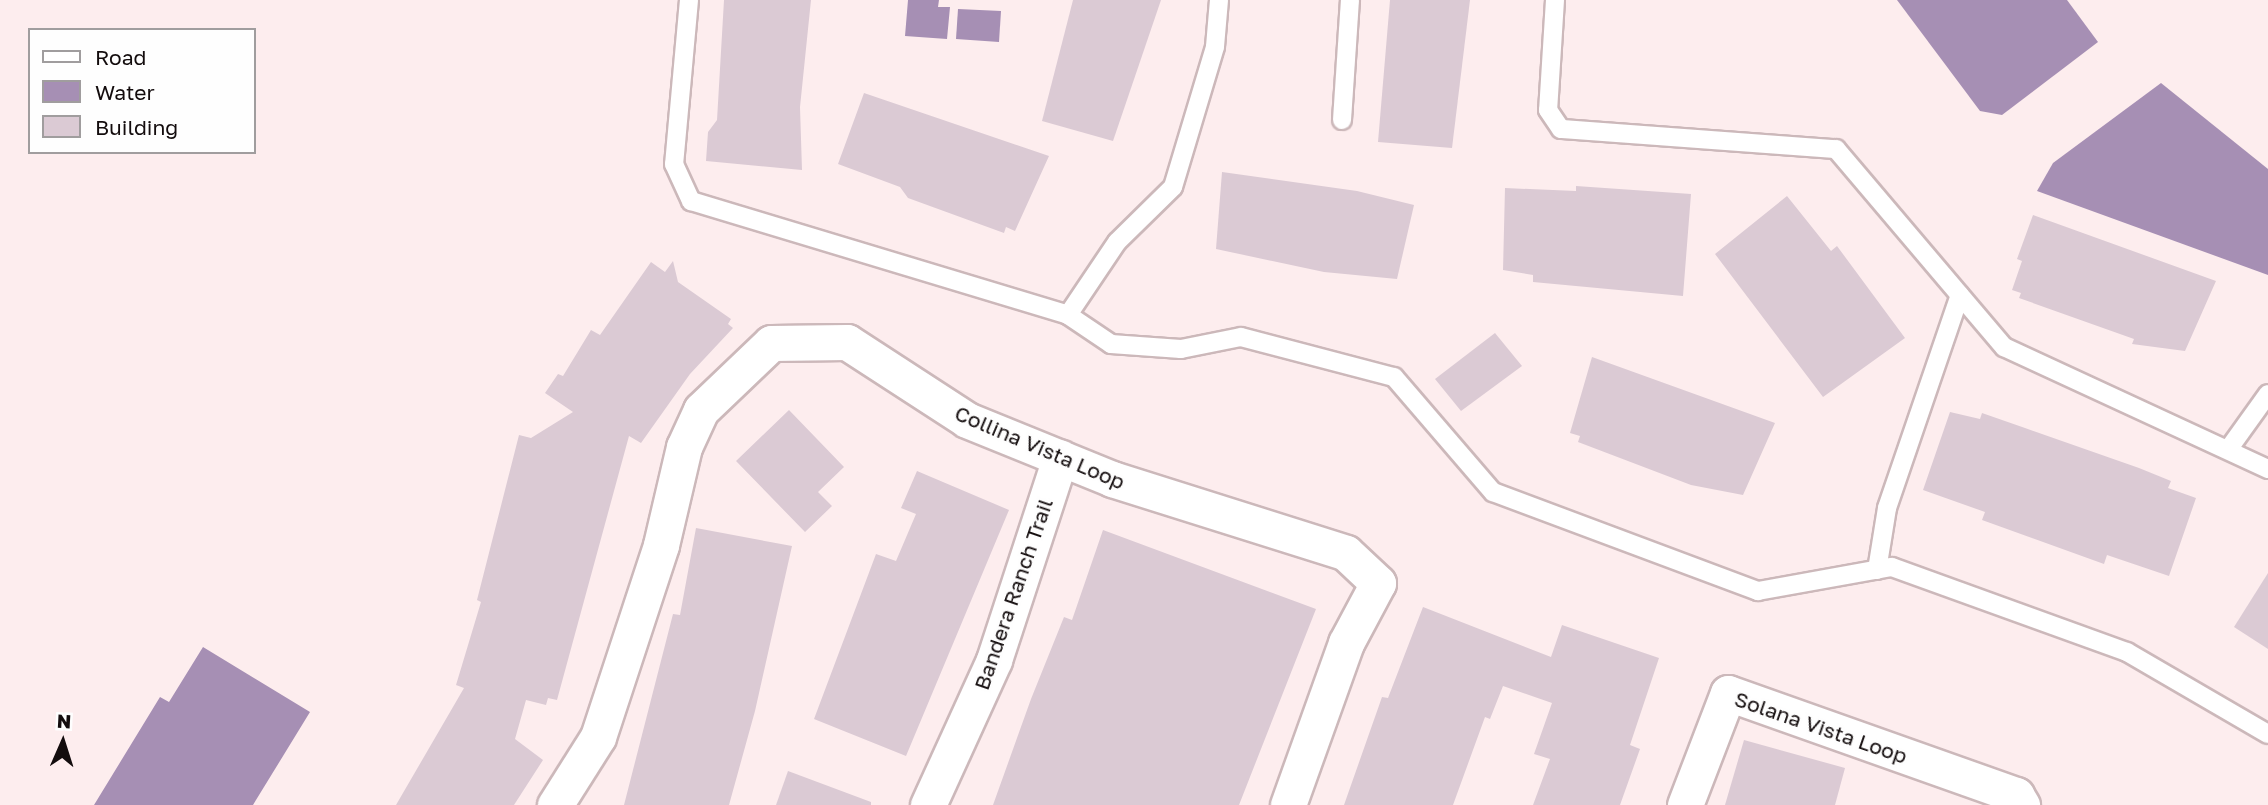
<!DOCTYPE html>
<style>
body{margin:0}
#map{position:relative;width:2268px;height:805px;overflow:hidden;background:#fdedee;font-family:"Golos Text",sans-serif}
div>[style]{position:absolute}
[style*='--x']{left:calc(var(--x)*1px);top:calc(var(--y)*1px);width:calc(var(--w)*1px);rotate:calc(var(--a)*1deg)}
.water>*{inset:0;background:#a68fb4}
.building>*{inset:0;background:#dbcad4}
.roads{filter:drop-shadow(2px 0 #ccb8ba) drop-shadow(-2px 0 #ccb8ba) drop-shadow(0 2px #ccb8ba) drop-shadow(0 -2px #ccb8ba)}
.service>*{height:18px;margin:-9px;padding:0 9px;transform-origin:9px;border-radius:9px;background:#fff}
.minor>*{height:35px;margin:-17.5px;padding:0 17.5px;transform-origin:17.5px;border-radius:17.5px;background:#fff}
span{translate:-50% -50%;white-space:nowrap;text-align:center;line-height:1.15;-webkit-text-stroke:6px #fefefe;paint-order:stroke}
.street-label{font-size:21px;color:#130c0d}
.legend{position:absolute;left:28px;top:28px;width:228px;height:126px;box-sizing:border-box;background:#fefefe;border:2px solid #a09d9e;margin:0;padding:9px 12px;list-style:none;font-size:21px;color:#130c0d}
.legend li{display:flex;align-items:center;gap:14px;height:35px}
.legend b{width:35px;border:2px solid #a09d9e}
.north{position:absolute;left:28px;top:707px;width:70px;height:70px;-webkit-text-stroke:5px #fefefe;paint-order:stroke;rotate:3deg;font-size:19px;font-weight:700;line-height:28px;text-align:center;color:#130c0d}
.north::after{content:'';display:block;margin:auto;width:24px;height:32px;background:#130c0d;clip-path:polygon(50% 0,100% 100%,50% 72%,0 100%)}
</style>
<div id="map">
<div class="water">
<div style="clip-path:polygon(908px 0,939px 0,938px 7px,950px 7px,947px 39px,905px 36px)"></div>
<div style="clip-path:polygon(1897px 0,2067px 0,2098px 42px,2002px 115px,1980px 111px)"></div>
<div style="clip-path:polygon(958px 9px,1001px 11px,999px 42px,956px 39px)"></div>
<div style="clip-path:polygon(2161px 83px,2268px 169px,2268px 275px,2037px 191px,2053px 163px)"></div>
<div style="clip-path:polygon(203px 647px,310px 712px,253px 805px,94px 805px,160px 697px,169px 702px)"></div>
</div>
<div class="building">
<div style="clip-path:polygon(724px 0,811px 0,800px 107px,802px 170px,706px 161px,708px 132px,717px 120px)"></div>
<div style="clip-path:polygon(1073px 0,1161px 0,1113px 141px,1042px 121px)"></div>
<div style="clip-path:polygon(1390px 0,1470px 0,1452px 148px,1378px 142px)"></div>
<div style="clip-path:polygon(864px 93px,1049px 156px,1015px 231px,1006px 227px,1004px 233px,908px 198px,900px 187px,838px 164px)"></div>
<div style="clip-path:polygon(1222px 172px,1357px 191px,1414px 205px,1397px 279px,1324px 272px,1216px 249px)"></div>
<div style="clip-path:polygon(1576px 186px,1691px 194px,1683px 296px,1533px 282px,1533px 275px,1503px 270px,1505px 188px,1576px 191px)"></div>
<div style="clip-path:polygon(1787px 196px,1831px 251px,1837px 246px,1905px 338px,1823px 397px,1715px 254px)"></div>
<div style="clip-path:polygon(2033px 215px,2216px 281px,2185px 351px,2132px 344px,2134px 339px,2019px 298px,2021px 293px,2012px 290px,2022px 261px,2017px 259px)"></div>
<div style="clip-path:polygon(673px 261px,678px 282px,731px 319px,728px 324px,733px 328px,690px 374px,641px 443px,629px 436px,557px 700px,548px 698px,546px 705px,526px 700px,515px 739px,543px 760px,514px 805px,396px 805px,464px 688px,456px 685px,481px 602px,477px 600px,519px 435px,531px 438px,573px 412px,545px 393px,558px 374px,563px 376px,591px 330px,600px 335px,651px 262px,665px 272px)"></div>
<div style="clip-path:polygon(1495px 333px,1522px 366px,1461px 411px,1435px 379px)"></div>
<div style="clip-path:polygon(1592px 357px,1775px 423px,1743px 495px,1691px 485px,1578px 442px,1580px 436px,1570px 433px)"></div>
<div style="clip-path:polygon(789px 410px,844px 467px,818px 492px,832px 506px,805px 532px,736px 461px)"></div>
<div style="clip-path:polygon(1950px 412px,1980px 419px,1982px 413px,2025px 428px,2139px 468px,2171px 481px,2168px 488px,2196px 498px,2169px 576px,2107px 555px,2104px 564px,1982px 520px,1985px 512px,1923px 490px)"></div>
<div style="clip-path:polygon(917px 471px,1009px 510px,906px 756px,814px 719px,876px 554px,896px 561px,916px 514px,901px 508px)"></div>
<div style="clip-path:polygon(696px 528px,792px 546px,755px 711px,729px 805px,624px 805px,673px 614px,680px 615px)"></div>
<div style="clip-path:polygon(1103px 530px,1316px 609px,1239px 805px,993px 805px,1031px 699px,1064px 617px,1072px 620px)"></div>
<div style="clip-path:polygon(2268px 573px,2268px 649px,2234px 627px)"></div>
<div style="clip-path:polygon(1423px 607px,1551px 657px,1562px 625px,1659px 658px,1630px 745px,1640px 749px,1620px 805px,1533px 805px,1550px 759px,1534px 754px,1552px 703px,1503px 686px,1490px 719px,1485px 717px,1453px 805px,1344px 805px,1382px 697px,1388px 698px)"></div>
<div style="clip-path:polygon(1744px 740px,1845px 768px,1835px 805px,1725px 805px)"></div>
<div style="clip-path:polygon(788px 771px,871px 802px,871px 805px,776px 805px)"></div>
</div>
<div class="roads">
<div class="service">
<div style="--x:689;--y:0;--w:165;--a:95.2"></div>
<div style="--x:674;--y:164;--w:41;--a:65.3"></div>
<div style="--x:691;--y:201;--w:394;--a:16.8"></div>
<div style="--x:1219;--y:0;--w:47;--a:94.9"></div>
<div style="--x:1215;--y:47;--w:146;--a:106.7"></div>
<div style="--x:1173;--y:187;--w:78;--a:135.5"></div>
<div style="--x:1117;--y:242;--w:88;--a:123.9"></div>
<div style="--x:1068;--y:315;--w:52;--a:34"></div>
<div style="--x:1111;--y:344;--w:70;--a:4.1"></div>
<div style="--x:1181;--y:349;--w:61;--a:-11.3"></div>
<div style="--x:1241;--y:337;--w:158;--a:14.7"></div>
<div style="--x:1394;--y:377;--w:152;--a:49.3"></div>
<div style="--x:1493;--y:492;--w:283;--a:20.5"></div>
<div style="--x:1758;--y:591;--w:136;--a:-10.2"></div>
<div style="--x:1892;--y:567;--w:250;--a:19.9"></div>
<div style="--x:2127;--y:652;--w:163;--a:30.2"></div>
<div style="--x:1555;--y:0;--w:110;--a:93.6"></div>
<div style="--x:1548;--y:110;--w:23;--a:56"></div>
<div style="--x:1561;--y:129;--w:276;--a:4.2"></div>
<div style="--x:1836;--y:149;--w:260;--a:49.7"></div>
<div style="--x:2004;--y:347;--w:291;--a:24.8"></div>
<div style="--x:1342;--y:120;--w:120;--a:-86.2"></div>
<div style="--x:2230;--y:447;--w:65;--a:-54.4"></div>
<div style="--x:1877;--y:570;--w:63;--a:-80.8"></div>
<div style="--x:1887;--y:508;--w:225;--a:-71.1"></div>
</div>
<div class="minor">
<div style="--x:555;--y:805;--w:80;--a:-57.7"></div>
<div style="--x:598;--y:737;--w:202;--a:-71.8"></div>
<div style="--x:661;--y:545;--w:101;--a:-76.8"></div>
<div style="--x:684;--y:447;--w:41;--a:-65.3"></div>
<div style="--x:701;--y:410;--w:97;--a:-43.7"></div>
<div style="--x:771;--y:343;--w:76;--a:-0.8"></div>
<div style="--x:847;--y:342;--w:143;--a:33"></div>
<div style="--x:967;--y:420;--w:157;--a:22.1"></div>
<div style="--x:1112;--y:479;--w:245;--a:17.5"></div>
<div style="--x:1346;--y:553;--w:44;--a:43.2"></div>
<div style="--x:1378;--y:583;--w:68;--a:118.1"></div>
<div style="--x:1346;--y:643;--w:172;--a:109.7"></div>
<div style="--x:928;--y:805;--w:159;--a:-65.5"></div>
<div style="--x:994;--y:660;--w:213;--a:-71.9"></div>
<div style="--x:1685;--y:805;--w:120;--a:-69"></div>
<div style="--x:1728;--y:693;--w:306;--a:19.5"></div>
<div style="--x:2016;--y:795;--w:12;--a:59"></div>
</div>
</div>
<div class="street-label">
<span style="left:1040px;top:447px;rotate:23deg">Collina Vista Loop</span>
<span style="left:1013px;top:594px;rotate:-71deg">Bandera Ranch Trail</span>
<span style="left:1821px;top:727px;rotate:19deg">Solana Vista Loop</span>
</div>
<ul class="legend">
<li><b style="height:9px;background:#fff"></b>Road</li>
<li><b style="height:19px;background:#a68fb4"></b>Water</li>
<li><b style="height:19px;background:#dbcad4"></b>Building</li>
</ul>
<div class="north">N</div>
</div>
